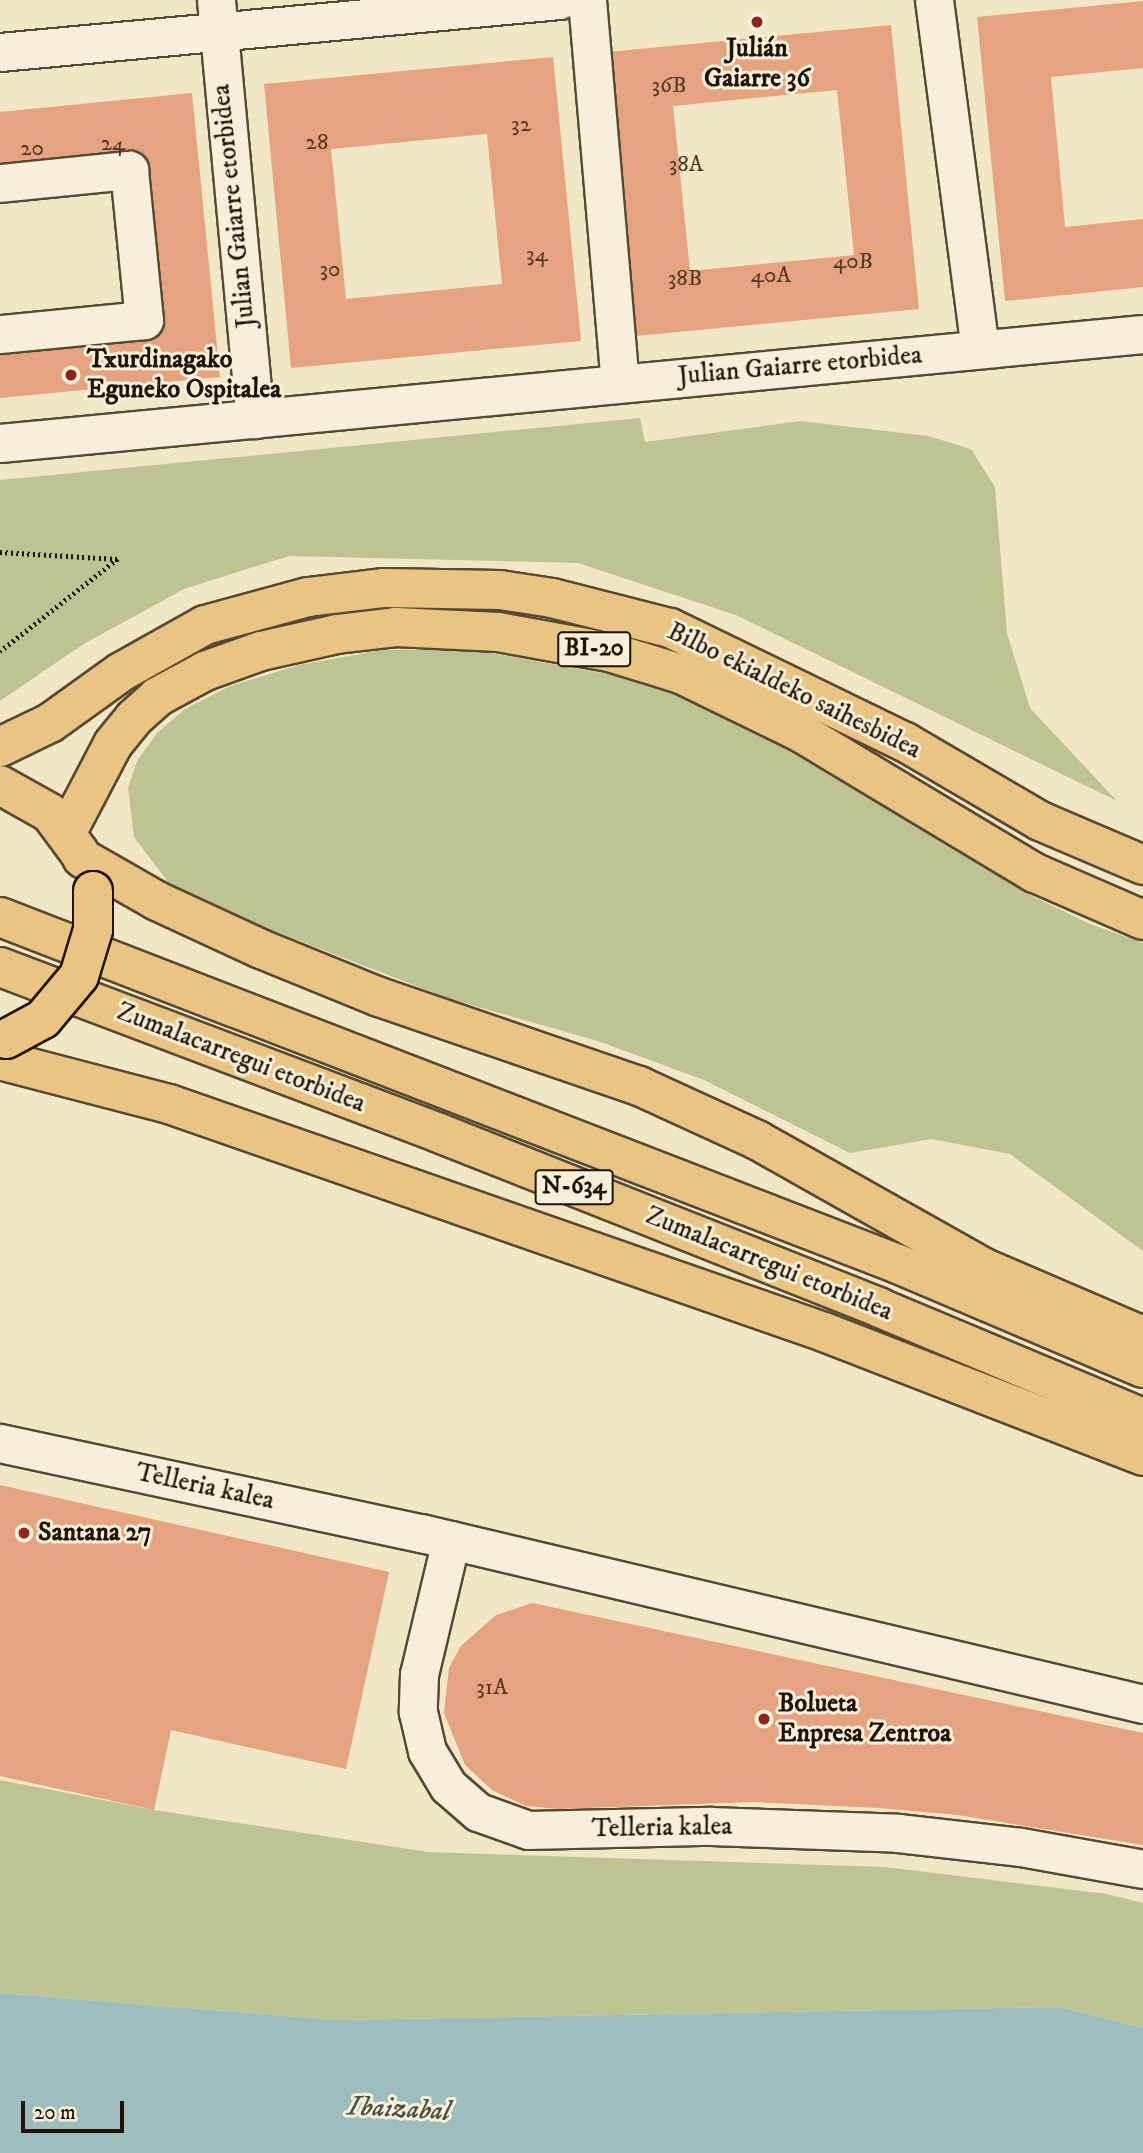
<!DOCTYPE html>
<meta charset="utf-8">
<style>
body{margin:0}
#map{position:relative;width:1143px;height:2153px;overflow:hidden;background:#f2e7c4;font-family:"IM FELL DW Pica",serif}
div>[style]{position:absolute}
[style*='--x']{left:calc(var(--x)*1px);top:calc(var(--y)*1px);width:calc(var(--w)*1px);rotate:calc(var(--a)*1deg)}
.green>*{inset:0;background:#bec491}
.water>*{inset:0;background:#9dbebc}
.building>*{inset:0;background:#e5a47f}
.path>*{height:4.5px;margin-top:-2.25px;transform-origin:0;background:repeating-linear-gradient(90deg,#221404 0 2px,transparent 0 5.5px)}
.roads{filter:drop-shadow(2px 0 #564934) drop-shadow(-2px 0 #564934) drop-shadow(0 2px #564934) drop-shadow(0 -2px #564934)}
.street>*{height:37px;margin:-18.5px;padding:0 18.5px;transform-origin:18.5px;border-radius:18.5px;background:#f7efd9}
.primary>*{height:38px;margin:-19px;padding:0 19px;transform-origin:19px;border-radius:19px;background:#e9c482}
.highway>*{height:38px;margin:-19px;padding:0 19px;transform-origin:19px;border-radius:19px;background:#e9c482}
.bridges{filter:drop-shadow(2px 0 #221404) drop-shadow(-2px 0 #221404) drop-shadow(0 2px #221404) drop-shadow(0 -2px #221404)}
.primary-bridge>*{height:38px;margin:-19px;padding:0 19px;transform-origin:19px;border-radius:19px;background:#e9c482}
.dots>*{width:19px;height:19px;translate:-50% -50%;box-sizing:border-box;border:4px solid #f7efd9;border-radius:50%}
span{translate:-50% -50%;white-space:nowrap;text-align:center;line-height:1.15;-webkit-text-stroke:6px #f7efd9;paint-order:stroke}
.number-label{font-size:23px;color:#533823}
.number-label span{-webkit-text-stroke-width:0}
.shield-label span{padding:2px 5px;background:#f7efd9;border:2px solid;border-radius:5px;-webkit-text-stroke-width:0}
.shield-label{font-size:24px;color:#221404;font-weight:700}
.poi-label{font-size:26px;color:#221404;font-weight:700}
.left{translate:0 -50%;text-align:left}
.street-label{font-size:26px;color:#221404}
.water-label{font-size:28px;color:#4d5044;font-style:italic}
.scale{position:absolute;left:21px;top:2101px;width:103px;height:32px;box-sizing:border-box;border:4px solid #221404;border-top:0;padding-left:9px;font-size:21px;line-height:24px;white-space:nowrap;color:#221404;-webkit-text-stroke:5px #f7efd9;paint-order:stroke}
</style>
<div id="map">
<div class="green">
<div style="clip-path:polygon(640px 418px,645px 442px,800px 421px,928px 436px,971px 449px,995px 487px,1007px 633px,1030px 708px,1117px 801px,736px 615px,578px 563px,289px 556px,184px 589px,82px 645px,0 701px,0 480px)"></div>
<div style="clip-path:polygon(469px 649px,629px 678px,684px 696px,763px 735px,1028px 894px,1090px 924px,1143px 943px,1143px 1251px,1010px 1154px,931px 1139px,850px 1153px,704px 1080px,598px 1041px,450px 999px,199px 902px,168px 882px,134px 837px,128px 788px,137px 761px,157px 733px,185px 709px,230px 686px,299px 665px,382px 650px)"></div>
<div style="clip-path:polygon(0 1780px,154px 1810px,428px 1852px,885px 1867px,1107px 1894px,1143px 1903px,1143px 2028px,1061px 2007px,337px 2020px,0 1993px)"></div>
</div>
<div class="water">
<div style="clip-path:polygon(0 1993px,337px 2020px,1061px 2007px,1143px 2028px,1143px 2153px,0 2153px)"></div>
</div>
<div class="building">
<div style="clip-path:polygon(1143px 1px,1143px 68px,1051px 77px,1065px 227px,1143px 219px,1143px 287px,1005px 301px,977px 17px)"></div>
<div style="clip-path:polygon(evenodd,891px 25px,919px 309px,636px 336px,608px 52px,891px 25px,837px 90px,854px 255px,690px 271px,673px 106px,837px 90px)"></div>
<div style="clip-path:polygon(evenodd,553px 57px,581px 341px,291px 368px,264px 84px,553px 57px,487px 134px,502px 284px,346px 299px,331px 149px,487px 134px)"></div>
<div style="clip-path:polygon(192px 93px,220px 377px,0 398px,0 334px,144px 320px,129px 170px,0 183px,0 112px)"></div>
<div style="clip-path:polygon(0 1485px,389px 1572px,346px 1769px,171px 1730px,154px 1810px,0 1776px)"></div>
<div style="clip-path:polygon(532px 1603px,1143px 1733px,1143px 1845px,958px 1815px,879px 1808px,752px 1802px,559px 1809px,526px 1806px,492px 1790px,465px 1765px,444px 1713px,449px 1668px,461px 1646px,496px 1615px)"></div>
</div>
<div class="path">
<div style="--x:0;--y:552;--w:118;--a:3.4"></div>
<div style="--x:118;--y:559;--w:150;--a:141.8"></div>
</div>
<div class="roads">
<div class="street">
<div style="--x:216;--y:0;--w:421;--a:84.7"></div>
<div style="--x:587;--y:0;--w:384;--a:85.1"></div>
<div style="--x:934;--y:0;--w:352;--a:82.5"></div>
<div style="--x:0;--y:52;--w:562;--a:-5.31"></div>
<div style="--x:0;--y:183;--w:130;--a:-5.8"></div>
<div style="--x:129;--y:170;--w:151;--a:84.3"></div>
<div style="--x:144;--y:320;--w:145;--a:174.4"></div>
<div style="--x:0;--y:443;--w:1148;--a:-5.45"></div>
<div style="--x:0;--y:1443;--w:431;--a:12.1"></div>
<div style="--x:421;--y:1533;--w:742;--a:13.32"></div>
<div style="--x:451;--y:1540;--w:138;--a:103.4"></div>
<div style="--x:419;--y:1674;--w:38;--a:92"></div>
<div style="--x:418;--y:1712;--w:40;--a:77"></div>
<div style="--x:427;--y:1751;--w:41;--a:59"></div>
<div style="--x:448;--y:1786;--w:40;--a:41"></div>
<div style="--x:478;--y:1812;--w:53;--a:19.8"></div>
<div style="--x:528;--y:1830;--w:183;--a:-1.3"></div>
<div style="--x:711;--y:1826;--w:187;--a:2.1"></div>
<div style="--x:898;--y:1833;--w:124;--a:6.5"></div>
<div style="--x:1021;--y:1847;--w:124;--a:10.2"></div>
</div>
<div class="primary">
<div style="--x:0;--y:747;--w:55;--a:-25.6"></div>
<div style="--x:50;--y:723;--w:87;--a:-35.7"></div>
<div style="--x:121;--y:672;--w:96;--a:-29.2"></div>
<div style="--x:205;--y:625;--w:107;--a:-15.2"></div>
<div style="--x:308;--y:597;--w:77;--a:-6.8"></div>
<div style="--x:384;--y:588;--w:116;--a:1"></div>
<div style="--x:500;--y:590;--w:53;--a:8.7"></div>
<div style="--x:552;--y:598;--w:122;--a:14.3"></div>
<div style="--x:670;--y:628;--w:261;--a:25.9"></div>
<div style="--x:905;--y:742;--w:156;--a:30.3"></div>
<div style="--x:1040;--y:821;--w:112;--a:23.1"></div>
<div style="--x:0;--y:785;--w:57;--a:29.2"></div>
<div style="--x:50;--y:813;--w:49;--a:53.4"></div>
<div style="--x:67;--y:832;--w:99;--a:-62.4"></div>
<div style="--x:113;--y:744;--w:33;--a:-51"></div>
<div style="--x:134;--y:718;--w:31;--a:-42"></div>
<div style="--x:157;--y:697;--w:55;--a:-28.4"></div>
<div style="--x:205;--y:671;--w:59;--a:-19.7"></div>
<div style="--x:261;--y:651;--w:78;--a:-12.6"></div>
<div style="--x:337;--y:634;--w:59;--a:-6.8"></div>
<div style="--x:396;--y:627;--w:102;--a:2.8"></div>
<div style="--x:498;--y:632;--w:117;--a:10.3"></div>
<div style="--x:613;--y:653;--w:71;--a:17.2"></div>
<div style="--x:681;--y:674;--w:132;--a:26"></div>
<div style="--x:800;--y:732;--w:274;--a:31"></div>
<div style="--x:1035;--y:873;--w:118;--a:23.5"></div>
</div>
<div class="highway">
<div style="--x:82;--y:858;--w:86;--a:29.8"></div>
<div style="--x:157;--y:901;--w:115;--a:24.8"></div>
<div style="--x:261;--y:949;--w:127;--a:22.1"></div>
<div style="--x:379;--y:997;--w:275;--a:18.9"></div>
<div style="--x:639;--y:1086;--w:130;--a:24.6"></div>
<div style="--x:757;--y:1140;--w:258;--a:29.4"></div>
<div style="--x:982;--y:1267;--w:175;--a:23.2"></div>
<div style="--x:0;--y:917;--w:963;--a:21.13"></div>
<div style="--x:898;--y:1264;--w:266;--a:23"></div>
<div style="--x:0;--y:967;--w:469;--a:20.7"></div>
<div style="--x:439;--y:1133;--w:474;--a:21.6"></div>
<div style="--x:880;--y:1308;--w:285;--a:22.7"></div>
<div style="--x:0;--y:1060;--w:175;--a:14.6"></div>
<div style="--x:169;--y:1104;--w:694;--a:19.19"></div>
<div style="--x:824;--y:1332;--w:342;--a:21.2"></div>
</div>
</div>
<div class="bridges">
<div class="primary-bridge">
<div style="--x:6;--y:1039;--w:42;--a:-28.4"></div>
<div style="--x:43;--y:1019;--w:56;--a:-50.1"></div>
<div style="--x:79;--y:976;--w:48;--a:-73.1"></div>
<div style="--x:93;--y:930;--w:39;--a:-90"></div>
</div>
</div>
<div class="dots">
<div style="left:757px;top:22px;background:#8f2418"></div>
<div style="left:71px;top:375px;background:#8f2418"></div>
<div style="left:24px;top:1533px;background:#8f2418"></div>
<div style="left:764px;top:1719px;background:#8f2418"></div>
</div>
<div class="number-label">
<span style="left:669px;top:86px">36B</span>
<span style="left:521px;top:125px">32</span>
<span style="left:317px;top:143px">28</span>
<span style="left:113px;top:144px">24</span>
<span style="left:32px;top:149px">20</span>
<span style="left:686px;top:165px">38A</span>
<span style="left:537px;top:255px">34</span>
<span style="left:853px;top:262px">40B</span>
<span style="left:330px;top:270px">30</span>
<span style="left:771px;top:276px">40A</span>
<span style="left:685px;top:279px">38B</span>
<span style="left:492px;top:1688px">31A</span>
</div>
<div class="shield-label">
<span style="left:594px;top:649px">BI-20</span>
<span style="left:574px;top:1187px">N-634</span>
</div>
<div class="poi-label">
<span style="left:757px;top:64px">Julián<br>Gaiarre 36</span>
<span class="left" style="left:87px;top:375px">Txurdinagako<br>Eguneko Ospitalea</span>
<span class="left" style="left:38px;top:1533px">Santana 27</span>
<span class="left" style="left:778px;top:1719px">Bolueta<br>Enpresa Zentroa</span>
</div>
<div class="street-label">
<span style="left:234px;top:206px;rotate:-96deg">Julian Gaiarre etorbidea</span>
<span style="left:800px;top:366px;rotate:-5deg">Julian Gaiarre etorbidea</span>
<span style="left:794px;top:691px;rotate:26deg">Bilbo ekialdeko saihesbidea</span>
<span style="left:241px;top:1058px;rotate:21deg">Zumalacarregui etorbidea</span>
<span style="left:769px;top:1264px;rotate:22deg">Zumalacarregui etorbidea</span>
<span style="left:205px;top:1487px;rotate:12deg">Telleria kalea</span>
<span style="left:662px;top:1828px;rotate:-1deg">Telleria kalea</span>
</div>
<div class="water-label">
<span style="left:399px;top:2109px;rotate:3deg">Ibaizabal</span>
</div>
<div class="scale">20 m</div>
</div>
